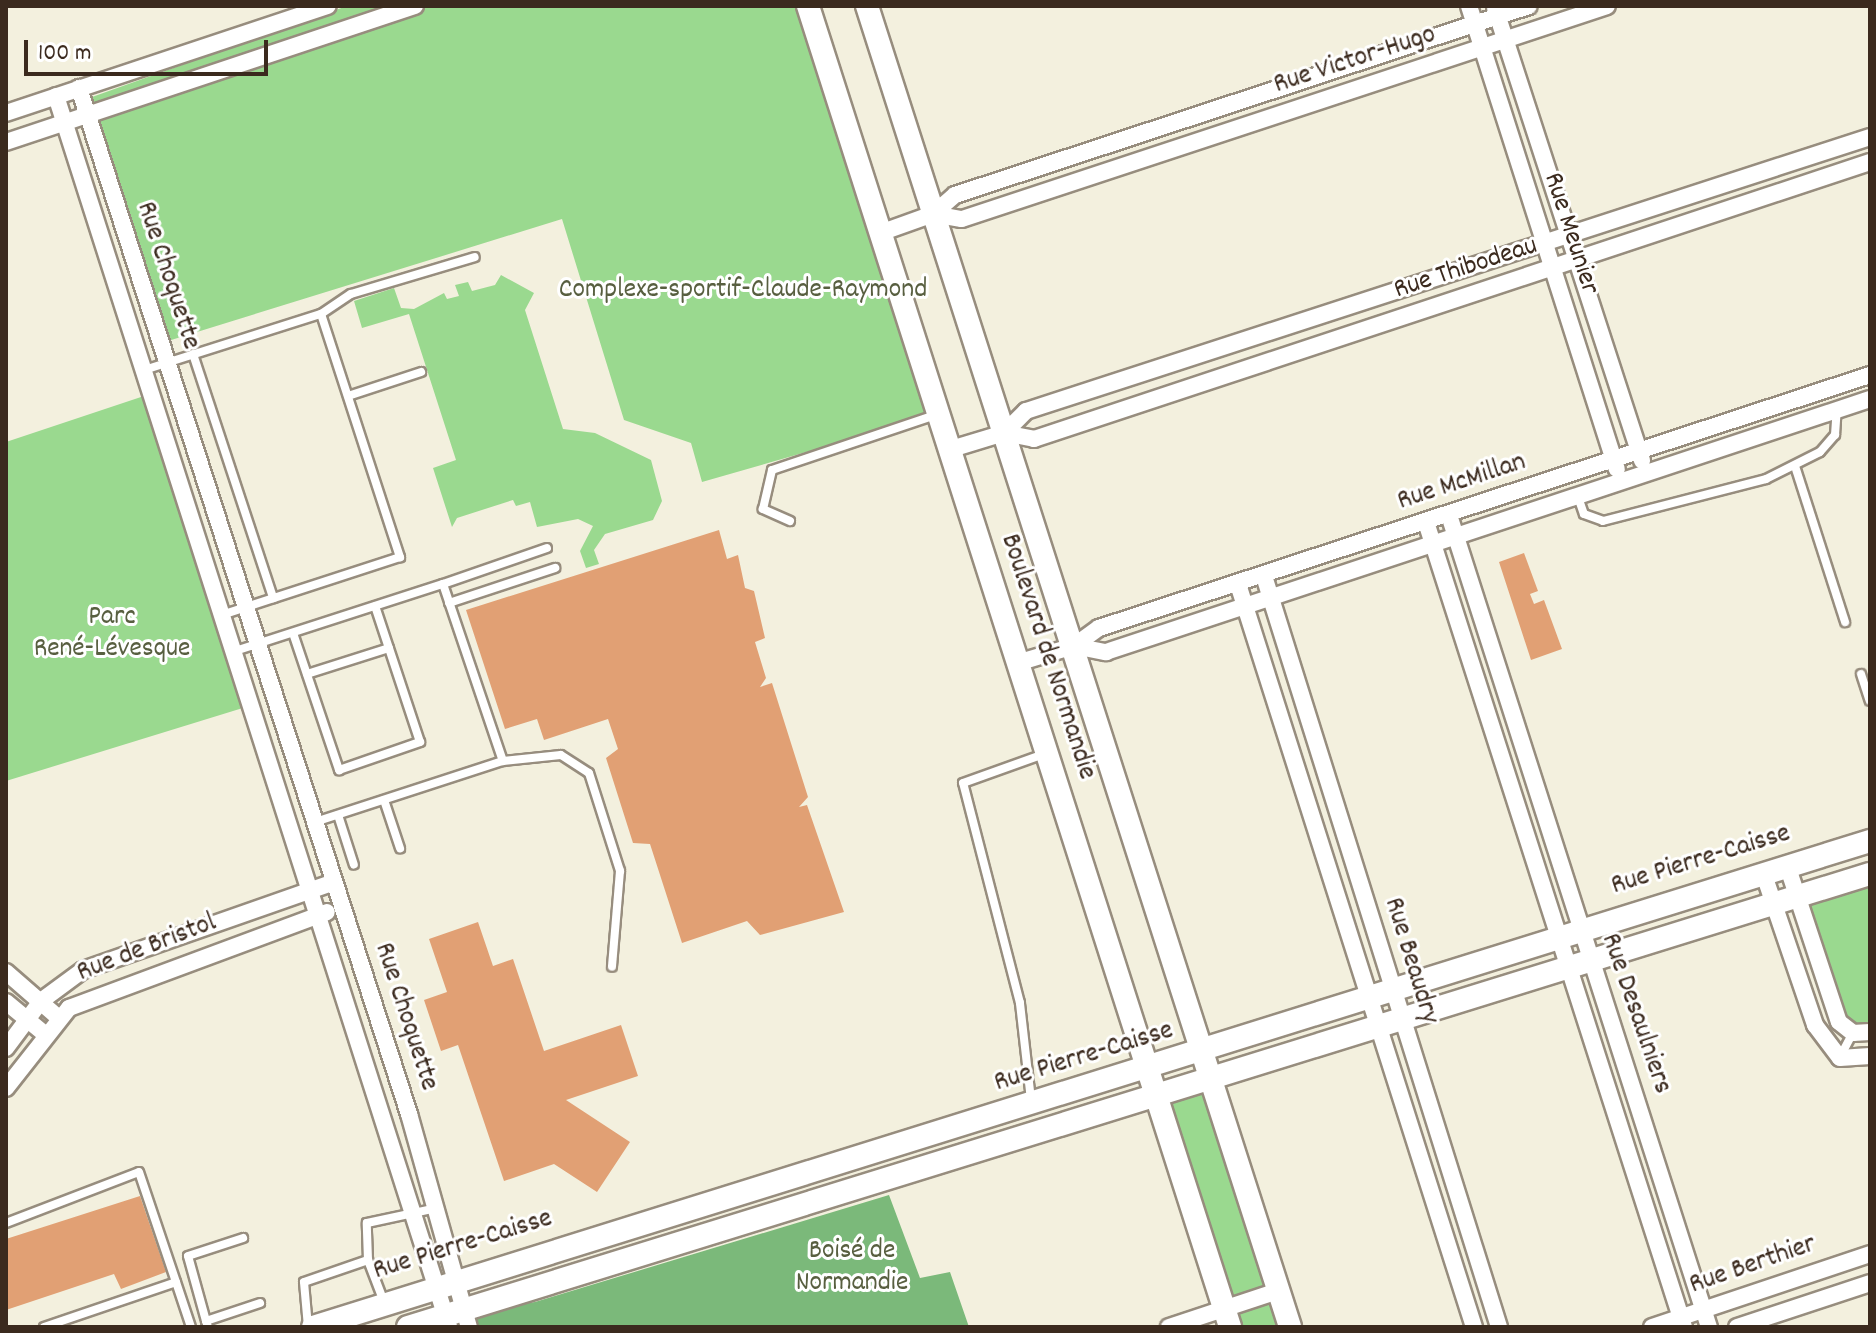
<!DOCTYPE html>
<meta charset="utf-8">
<style>
body{margin:0}
#map{position:relative;width:1876px;height:1333px;overflow:hidden;background:#f3f0de;font-family:Dekko,sans-serif}
div>[style]{position:absolute}
[style*='--x']{left:calc(var(--x)*1px);top:calc(var(--y)*1px);width:calc(var(--w)*1px);rotate:calc(var(--a)*1deg)}
.green>*{inset:0;background:#9ad98f}
.forest>*{inset:0;background:#7bb97a}
.building>*{inset:0;background:#e1a074}
.roads{filter:drop-shadow(2px 0 #978d7e) drop-shadow(-2px 0 #978d7e) drop-shadow(0 2px #978d7e) drop-shadow(0 -2px #978d7e)}
.service>*{height:8px;margin:-4px;padding:0 4px;transform-origin:4px;border-radius:4px;background:#fff}
.minor>*{height:16px;margin:-8px;padding:0 8px;transform-origin:8px;border-radius:8px;background:#fff}
.tertiary>*{height:22px;margin:-11px;padding:0 11px;transform-origin:11px;border-radius:11px;background:#fff}
span{translate:-50% -50%;white-space:nowrap;text-align:center;line-height:1.15;-webkit-text-stroke:6px #fff;paint-order:stroke}
.street-label{font-size:28px;color:#3b2a1e}
.park-label{font-size:28px;color:#585f40}
.frame{position:absolute;inset:0;border:8px solid #3b2a1e;pointer-events:none}
.scale{position:absolute;left:24px;top:40px;width:244px;height:36px;box-sizing:border-box;border:4px solid #3b2a1e;border-top:0;padding-left:10px;font-size:24px;line-height:28px;white-space:nowrap;color:#3b2a1e;-webkit-text-stroke:6px #fff;paint-order:stroke}
</style>
<div id="map">
<div class="green">
<div style="clip-path:polygon(347px 6px,810px 6px,935px 415px,702px 482px,691px 443px,624px 420px,562px 219px,155px 345px,78px 102px)"></div>
<div style="clip-path:polygon(501px 275px,534px 293px,525px 310px,563px 429px,595px 433px,651px 460px,662px 501px,653px 520px,605px 534px,594px 550px,599px 564px,586px 568px,580px 551px,593px 526px,578px 519px,537px 527px,530px 502px,516px 506px,513px 500px,457px 518px,452px 527px,433px 468px,456px 460px,409px 314px,362px 328px,354px 301px,394px 288px,401px 308px,414px 309px,444px 293px,447px 299px,459px 296px,455px 285px,468px 282px,472px 291px,495px 285px)"></div>
<div style="clip-path:polygon(147px 395px,246px 707px,6px 781px,6px 442px)"></div>
<div style="clip-path:polygon(1870px 882px,1870px 1026px,1855px 1027px,1846px 1020px,1805px 902px)"></div>
<div style="clip-path:polygon(1210px 1082px,1290px 1327px,1229px 1327px,1159px 1100px)"></div>
</div>
<div class="forest">
<div style="clip-path:polygon(889px 1195px,920px 1278px,950px 1272px,969px 1327px,468px 1327px,465px 1312px,535px 1302px)"></div>
</div>
<div class="building">
<div style="clip-path:polygon(719px 530px,727px 559px,738px 555px,745px 588px,754px 591px,765px 638px,755px 642px,766px 678px,760px 687px,772px 683px,808px 797px,799px 807px,807px 805px,844px 912px,760px 935px,747px 921px,682px 943px,650px 844px,633px 843px,606px 758px,618px 749px,608px 719px,544px 740px,537px 719px,505px 729px,466px 610px)"></div>
<div style="clip-path:polygon(1524px 553px,1538px 591px,1530px 594px,1534px 604px,1544px 600px,1562px 649px,1531px 660px,1499px 562px)"></div>
<div style="clip-path:polygon(478px 922px,493px 966px,513px 959px,544px 1051px,621px 1025px,638px 1076px,566px 1100px,630px 1142px,597px 1192px,554px 1164px,504px 1181px,458px 1045px,441px 1051px,424px 1000px,447px 992px,429px 939px)"></div>
<div style="clip-path:polygon(140px 1196px,166px 1272px,121px 1289px,114px 1274px,6px 1310px,6px 1239px)"></div>
</div>
<div class="roads">
<div class="service">
<div style="--x:321;--y:314;--w:36;--a:-34"></div>
<div style="--x:351;--y:294;--w:129;--a:-16.6"></div>
<div style="--x:193;--y:354;--w:257;--a:71.8"></div>
<div style="--x:144;--y:370;--w:186;--a:-17.6"></div>
<div style="--x:321;--y:314;--w:256;--a:72"></div>
<div style="--x:400;--y:557;--w:188;--a:162"></div>
<div style="--x:348;--y:396;--w:77;--a:-18.2"></div>
<div style="--x:1795;--y:466;--w:164;--a:72.2"></div>
<div style="--x:1577;--y:494;--w:21;--a:71"></div>
<div style="--x:1584;--y:514;--w:20;--a:20"></div>
<div style="--x:1603;--y:521;--w:168;--a:-14.4"></div>
<div style="--x:1766;--y:479;--w:60;--a:-26.6"></div>
<div style="--x:1820;--y:452;--w:23;--a:-49"></div>
<div style="--x:1835;--y:435;--w:26;--a:-86"></div>
<div style="--x:790;--y:521;--w:30;--a:-156"></div>
<div style="--x:763;--y:509;--w:40;--a:-77"></div>
<div style="--x:772;--y:470;--w:172;--a:-18.6"></div>
<div style="--x:443;--y:584;--w:110;--a:-19.1"></div>
<div style="--x:449;--y:603;--w:112;--a:-18.3"></div>
<div style="--x:293;--y:633;--w:145;--a:71.4"></div>
<div style="--x:339;--y:770;--w:86;--a:-19.1"></div>
<div style="--x:420;--y:742;--w:143;--a:-108.3"></div>
<div style="--x:232;--y:652;--w:222;--a:-17.9"></div>
<div style="--x:443;--y:584;--w:187;--a:71.3"></div>
<div style="--x:503;--y:761;--w:58;--a:-5.9"></div>
<div style="--x:561;--y:755;--w:33;--a:33"></div>
<div style="--x:589;--y:773;--w:103;--a:72.4"></div>
<div style="--x:620;--y:871;--w:96;--a:94.8"></div>
<div style="--x:307;--y:674;--w:86;--a:-17.6"></div>
<div style="--x:1861;--y:674;--w:28;--a:72"></div>
<div style="--x:384;--y:800;--w:51;--a:71.6"></div>
<div style="--x:338;--y:815;--w:52;--a:72.3"></div>
<div style="--x:315;--y:822;--w:198;--a:-18"></div>
<div style="--x:1840;--y:1057;--w:27;--a:-62"></div>
<div style="--x:1031;--y:1100;--w:98;--a:-96.5"></div>
<div style="--x:1020;--y:1003;--w:227;--a:-104.5"></div>
<div style="--x:963;--y:783;--w:86;--a:-19.7"></div>
<div style="--x:6;--y:1223;--w:142;--a:-21"></div>
<div style="--x:139;--y:1172;--w:116;--a:71.4"></div>
<div style="--x:384;--y:1302;--w:45;--a:-110.9"></div>
<div style="--x:368;--y:1260;--w:37;--a:-92"></div>
<div style="--x:367;--y:1223;--w:72;--a:-12.1"></div>
<div style="--x:206;--y:1321;--w:67;--a:-105.5"></div>
<div style="--x:188;--y:1256;--w:58;--a:-18.1"></div>
<div style="--x:44;--y:1327;--w:139;--a:-18.8"></div>
<div style="--x:176;--y:1282;--w:47;--a:71.6"></div>
<div style="--x:208;--y:1327;--w:6;--a:-108"></div>
<div style="--x:206;--y:1321;--w:57;--a:-18.4"></div>
<div style="--x:308;--y:1327;--w:45;--a:-95.1"></div>
<div style="--x:304;--y:1282;--w:68;--a:-19"></div>
</div>
<div class="minor">
<div style="--x:1469;--y:6;--w:486;--a:72.3"></div>
<div style="--x:1495;--y:8;--w:476;--a:72"></div>
<div style="--x:79;--y:88;--w:1078;--a:72.17"></div>
<div style="--x:409;--y:1114;--w:221;--a:74.3"></div>
<div style="--x:56;--y:96;--w:1292;--a:72.29"></div>
<div style="--x:6;--y:113;--w:339;--a:-18.4"></div>
<div style="--x:6;--y:142;--w:431;--a:-18.4"></div>
<div style="--x:933;--y:214;--w:29;--a:10"></div>
<div style="--x:962;--y:219;--w:679;--a:-18.27"></div>
<div style="--x:880;--y:233;--w:56;--a:-19.7"></div>
<div style="--x:933;--y:214;--w:29;--a:-41"></div>
<div style="--x:955;--y:195;--w:604;--a:-18.23"></div>
<div style="--x:1004;--y:433;--w:31;--a:-45"></div>
<div style="--x:1026;--y:411;--w:887;--a:-17.99"></div>
<div style="--x:948;--y:450;--w:59;--a:-16.9"></div>
<div style="--x:1004;--y:433;--w:31;--a:11"></div>
<div style="--x:1034;--y:439;--w:881;--a:-18.33"></div>
<div style="--x:1449;--y:515;--w:853;--a:72.25"></div>
<div style="--x:1426;--y:522;--w:845;--a:72.23"></div>
<div style="--x:1264;--y:576;--w:787;--a:72.62"></div>
<div style="--x:1238;--y:584;--w:780;--a:72.38"></div>
<div style="--x:1074;--y:646;--w:33;--a:11"></div>
<div style="--x:1106;--y:652;--w:805;--a:-18.32"></div>
<div style="--x:1017;--y:663;--w:59;--a:-16.6"></div>
<div style="--x:1074;--y:646;--w:31;--a:-36"></div>
<div style="--x:1099;--y:628;--w:811;--a:-18.17"></div>
<div style="--x:1787;--y:865;--w:165;--a:71.7"></div>
<div style="--x:1839;--y:1022;--w:18;--a:38"></div>
<div style="--x:1853;--y:1033;--w:17;--a:-3"></div>
<div style="--x:1763;--y:872;--w:162;--a:71.2"></div>
<div style="--x:1815;--y:1025;--w:41;--a:52.9"></div>
<div style="--x:1840;--y:1058;--w:30;--a:-4"></div>
<div style="--x:6;--y:972;--w:70;--a:41"></div>
<div style="--x:6;--y:1002;--w:52;--a:39.5"></div>
<div style="--x:6;--y:1048;--w:59;--a:-53.3"></div>
<div style="--x:41;--y:1001;--w:52;--a:-36.4"></div>
<div style="--x:83;--y:970;--w:266;--a:-19.3"></div>
<div style="--x:6;--y:1088;--w:102;--a:-51.8"></div>
<div style="--x:69;--y:1008;--w:275;--a:-20.4"></div>
<div style="--x:1169;--y:1327;--w:115;--a:-18.3"></div>
<div style="--x:1652;--y:1327;--w:230;--a:-18.5"></div>
<div style="--x:1737;--y:1327;--w:140;--a:-18.3"></div>
</div>
<div class="tertiary">
<div style="--x:808;--y:6;--w:1387;--a:72.28"></div>
<div style="--x:867;--y:6;--w:1387;--a:72.24"></div>
<div style="--x:313;--y:1327;--w:1631;--a:-17.34"></div>
<div style="--x:408;--y:1327;--w:1531;--a:-17.22"></div>
</div>
</div>
<div class="street-label">
<span style="left:1355px;top:61px;rotate:-18deg">Rue Victor-Hugo</span>
<span style="left:1570px;top:234px;rotate:72deg">Rue Meunier</span>
<span style="left:1466px;top:269px;rotate:-18deg">Rue Thibodeau</span>
<span style="left:167px;top:276px;rotate:72deg">Rue Choquette</span>
<span style="left:1462px;top:483px;rotate:-18deg">Rue McMillan</span>
<span style="left:1047px;top:657px;rotate:72deg">Boulevard de Normandie</span>
<span style="left:1701px;top:861px;rotate:-17deg">Rue Pierre-Caisse</span>
<span style="left:147px;top:949px;rotate:-21deg">Rue de Bristol</span>
<span style="left:1410px;top:961px;rotate:73deg">Rue Beaudry</span>
<span style="left:1635px;top:1014px;rotate:71deg">Rue Desaulniers</span>
<span style="left:405px;top:1017px;rotate:72deg">Rue Choquette</span>
<span style="left:1084px;top:1058px;rotate:-17deg">Rue Pierre-Caisse</span>
<span style="left:463px;top:1246px;rotate:-17deg">Rue Pierre-Caisse</span>
<span style="left:1753px;top:1266px;rotate:-19deg">Rue Berthier</span>
</div>
<div class="park-label">
<span style="left:743px;top:291px">Complexe-sportif-Claude-Raymond</span>
<span style="left:112px;top:634px">Parc<br>René-Lévesque</span>
<span style="left:852px;top:1268px">Boisé de<br>Normandie</span>
</div>
<div class="frame"></div>
<div class="scale">100 m</div>
</div>
